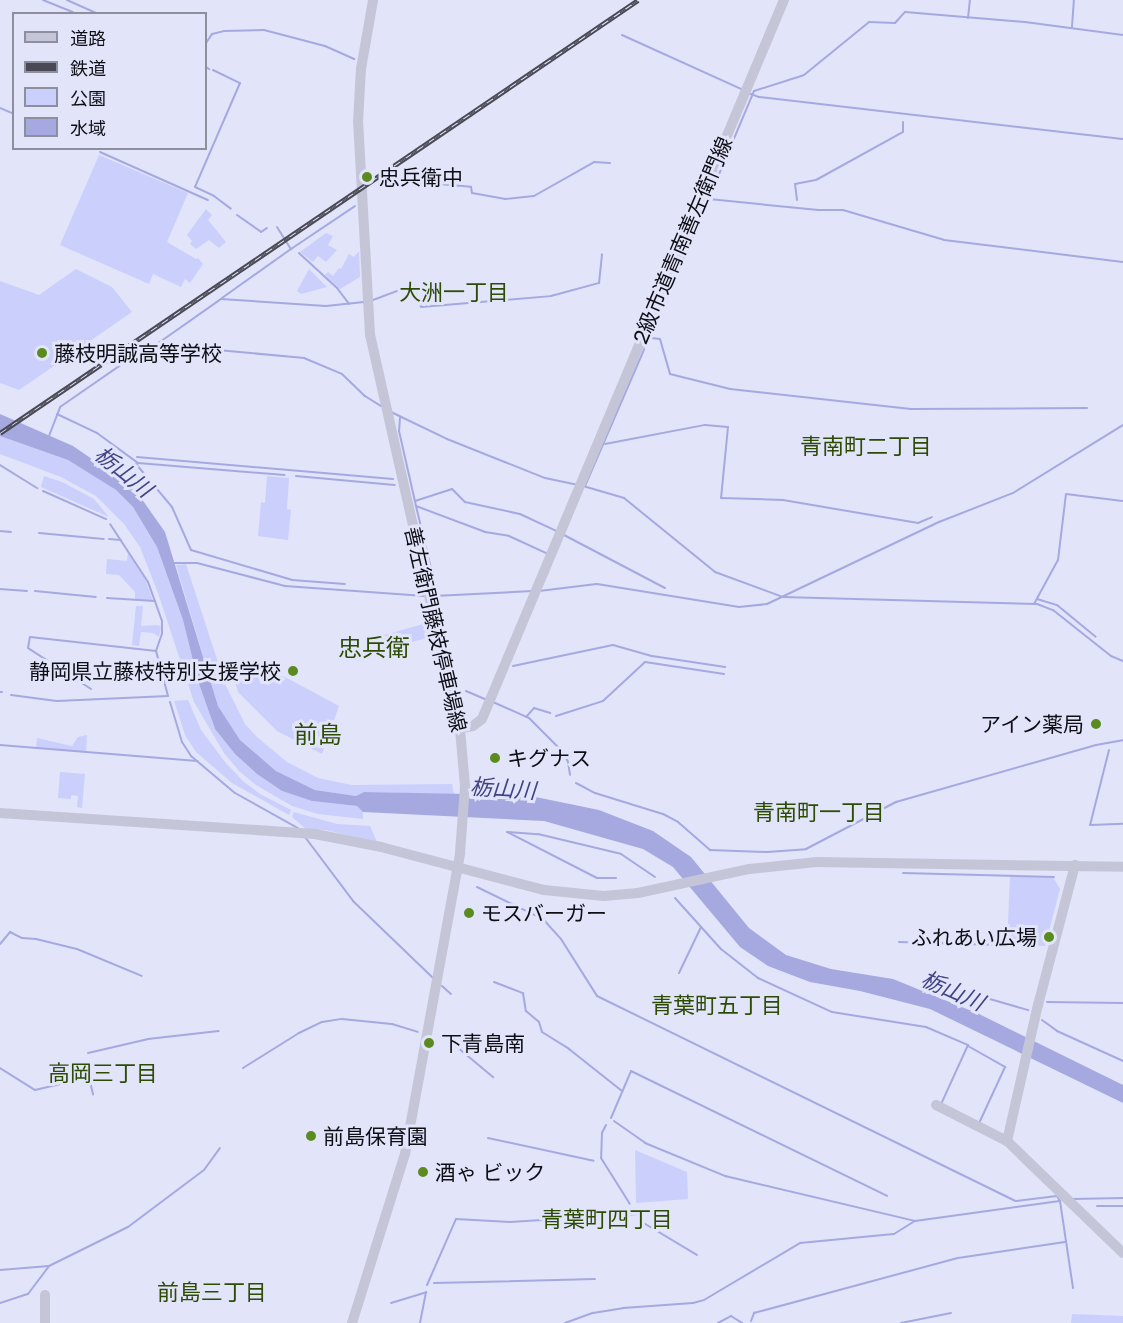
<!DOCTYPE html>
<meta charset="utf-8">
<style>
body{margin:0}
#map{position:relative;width:1123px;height:1323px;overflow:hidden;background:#e2e4fa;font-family:"Golos Text","Noto Sans JP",sans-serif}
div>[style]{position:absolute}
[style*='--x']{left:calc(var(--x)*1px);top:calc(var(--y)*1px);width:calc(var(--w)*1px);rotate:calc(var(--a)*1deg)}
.green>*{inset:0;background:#cbcffc}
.water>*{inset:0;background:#a5a9e0}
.stream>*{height:2px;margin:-1px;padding:0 1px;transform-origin:1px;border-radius:1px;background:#a5a9e0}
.secondary>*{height:10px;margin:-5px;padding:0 5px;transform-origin:5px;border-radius:5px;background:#c4c5d7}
.rail>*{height:4.5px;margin-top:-2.25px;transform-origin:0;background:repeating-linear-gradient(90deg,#e2e4fa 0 7px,#494955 0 14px);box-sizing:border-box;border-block:2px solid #494955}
.dots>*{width:16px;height:16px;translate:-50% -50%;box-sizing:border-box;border:3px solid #e2e4fa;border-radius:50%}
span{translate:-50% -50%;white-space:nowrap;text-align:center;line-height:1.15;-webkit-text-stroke:6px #e2e4fa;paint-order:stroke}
.poi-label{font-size:21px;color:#0e0e15}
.left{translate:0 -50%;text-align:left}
.right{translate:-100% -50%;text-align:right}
.street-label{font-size:21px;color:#0e0e15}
.neighbourhood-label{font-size:22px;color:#2e4b04}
.water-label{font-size:22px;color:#424284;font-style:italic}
.quarter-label{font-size:24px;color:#2e4b04}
.legend{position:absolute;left:12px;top:12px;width:195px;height:138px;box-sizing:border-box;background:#e2e4fa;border:2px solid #8d8e9e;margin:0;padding:8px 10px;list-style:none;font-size:18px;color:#0e0e15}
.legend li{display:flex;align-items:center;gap:12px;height:30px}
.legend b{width:30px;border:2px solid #8d8e9e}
</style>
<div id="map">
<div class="green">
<div style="clip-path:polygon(99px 155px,188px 193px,167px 242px,196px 259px,198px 258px,203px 264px,190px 283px,185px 279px,181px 287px,153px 274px,149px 284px,60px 245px)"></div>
<div style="clip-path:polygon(206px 209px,212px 215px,208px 220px,226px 242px,219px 248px,209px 240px,196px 249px,190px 244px,192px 241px,187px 235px)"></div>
<div style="clip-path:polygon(326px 233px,333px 236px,328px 245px,337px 250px,326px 262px,318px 256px,313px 262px,300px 252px)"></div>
<div style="clip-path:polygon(359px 251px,360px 277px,340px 289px,325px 275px,328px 272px,333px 276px,339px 268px,341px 269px,349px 254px,354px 257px)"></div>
<div style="clip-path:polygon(76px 269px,112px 287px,132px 312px,19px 390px,0 383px,0 281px,39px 295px)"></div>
<div style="clip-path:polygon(309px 269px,327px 287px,301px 294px,297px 291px)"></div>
<div style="clip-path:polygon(0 436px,68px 460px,116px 490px,133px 507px,157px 547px,183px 620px,198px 681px,215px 729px,235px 754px,257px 774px,282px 791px,312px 801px,357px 806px,363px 812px,363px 819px,318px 814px,292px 806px,256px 785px,239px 771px,224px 753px,194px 702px,158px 593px,140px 547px,124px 524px,96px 496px,61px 477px,0 454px)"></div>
<div style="clip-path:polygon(44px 476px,62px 482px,94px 499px,109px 517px,41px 487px)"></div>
<div style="clip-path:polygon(267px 476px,289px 478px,287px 509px,291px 510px,288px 540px,258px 536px,261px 502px,265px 503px)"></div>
<div style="clip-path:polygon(128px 553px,146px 581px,153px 601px,135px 599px,135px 592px,119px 575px,106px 574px,107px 559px,127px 561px)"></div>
<div style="clip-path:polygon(186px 564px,225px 684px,245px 724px,257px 737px,287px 762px,318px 778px,352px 785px,452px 784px,454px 794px,364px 792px,356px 796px,315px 790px,276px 771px,240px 740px,218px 706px,176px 565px)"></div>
<div style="clip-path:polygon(136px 606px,143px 606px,141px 626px,158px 625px,161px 627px,159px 637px,153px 633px,141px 632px,139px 646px,132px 645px)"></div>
<div style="clip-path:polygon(423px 624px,427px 638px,370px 653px,367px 640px)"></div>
<div style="clip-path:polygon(230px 664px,285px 677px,339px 706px,322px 754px,277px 731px,238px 692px)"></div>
<div style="clip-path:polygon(188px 700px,201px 730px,225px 762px,243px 781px,260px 794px,291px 810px,289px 815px,232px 783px,196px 752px,185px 735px,174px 701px)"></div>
<div style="clip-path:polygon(87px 735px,86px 752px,36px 748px,37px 738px,72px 746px,78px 737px)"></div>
<div style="clip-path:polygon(60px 772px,85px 774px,82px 808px,77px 807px,78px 796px,71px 795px,71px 799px,58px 798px)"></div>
<div style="clip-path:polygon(294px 812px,337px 824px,370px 826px,377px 842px,325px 830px,306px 829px,292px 817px)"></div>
<div style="clip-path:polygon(1010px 876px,1053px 877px,1060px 889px,1045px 946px,1007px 945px)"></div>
<div style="clip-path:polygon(635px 1150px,687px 1172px,688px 1199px,636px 1203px)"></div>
<div style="clip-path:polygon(1072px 1314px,1123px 1316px,1123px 1323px,1071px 1323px)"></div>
</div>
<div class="water">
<div style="clip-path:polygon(0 414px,73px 446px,134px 488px,165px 532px,218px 706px,240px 740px,276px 771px,315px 790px,356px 796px,364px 792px,526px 795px,599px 810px,653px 831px,691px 857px,749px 928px,786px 955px,831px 969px,893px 979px,979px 1014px,1123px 1085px,1123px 1103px,930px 1009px,860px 991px,810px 982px,768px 966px,740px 947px,673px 867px,643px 849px,544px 821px,363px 812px,357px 806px,312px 801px,282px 791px,257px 774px,235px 754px,215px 729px,198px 681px,183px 620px,157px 547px,133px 507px,116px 490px,68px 460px,0 436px)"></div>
</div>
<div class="stream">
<div style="--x:43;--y:0;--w:32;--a:22"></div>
<div style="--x:67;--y:0;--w:35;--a:24"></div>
<div style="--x:968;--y:18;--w:18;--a:-84"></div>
<div style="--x:1072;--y:27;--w:27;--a:-86"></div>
<div style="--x:622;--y:35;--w:133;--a:24.4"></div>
<div style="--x:206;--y:43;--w:11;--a:-56"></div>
<div style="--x:212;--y:34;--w:12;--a:-14"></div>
<div style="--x:224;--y:31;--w:40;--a:-1.4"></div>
<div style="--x:264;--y:30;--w:63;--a:14.7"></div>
<div style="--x:325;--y:46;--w:32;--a:24"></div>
<div style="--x:206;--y:67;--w:4;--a:34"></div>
<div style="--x:213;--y:70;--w:30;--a:26"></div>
<div style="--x:240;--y:83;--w:113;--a:113.4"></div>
<div style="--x:195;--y:187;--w:21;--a:25"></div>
<div style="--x:214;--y:196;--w:21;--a:37"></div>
<div style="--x:748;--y:93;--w:12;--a:20"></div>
<div style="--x:759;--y:97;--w:366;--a:6.6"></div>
<div style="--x:0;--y:108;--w:15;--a:23"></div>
<div style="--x:100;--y:152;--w:118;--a:24"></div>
<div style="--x:416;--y:174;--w:22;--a:3"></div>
<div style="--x:438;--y:175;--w:9;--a:84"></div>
<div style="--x:439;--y:184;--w:32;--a:5"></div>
<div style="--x:471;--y:187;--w:6;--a:81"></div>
<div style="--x:472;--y:193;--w:34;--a:10"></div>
<div style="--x:505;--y:199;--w:29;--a:-6"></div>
<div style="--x:534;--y:196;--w:69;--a:-29.5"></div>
<div style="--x:594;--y:162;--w:16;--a:4"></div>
<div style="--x:709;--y:198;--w:116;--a:-67.2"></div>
<div style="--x:754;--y:91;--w:52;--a:-17.7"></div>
<div style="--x:804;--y:75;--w:84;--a:-39.2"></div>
<div style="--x:869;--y:22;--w:26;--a:2"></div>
<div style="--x:895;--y:23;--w:15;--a:-48"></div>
<div style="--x:905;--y:12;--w:120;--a:4.8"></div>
<div style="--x:1025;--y:22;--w:99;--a:7.6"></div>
<div style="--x:797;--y:200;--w:16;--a:-97"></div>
<div style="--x:795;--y:184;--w:21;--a:-11"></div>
<div style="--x:816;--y:180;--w:99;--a:-28.9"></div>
<div style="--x:903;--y:132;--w:10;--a:-90"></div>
<div style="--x:237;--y:215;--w:29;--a:35"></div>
<div style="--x:261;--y:232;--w:7;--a:-34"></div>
<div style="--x:277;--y:227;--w:26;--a:58"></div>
<div style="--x:291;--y:249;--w:77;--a:-33.9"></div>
<div style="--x:299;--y:253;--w:52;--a:42.6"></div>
<div style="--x:337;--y:288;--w:20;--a:53"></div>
<div style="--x:222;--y:298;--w:85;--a:-35.4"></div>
<div style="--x:373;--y:300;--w:43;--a:-20.6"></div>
<div style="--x:413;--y:285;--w:23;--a:70"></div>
<div style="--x:421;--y:307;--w:130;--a:-4.8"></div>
<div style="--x:551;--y:296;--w:50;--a:-15.2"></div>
<div style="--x:599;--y:283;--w:29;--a:-84"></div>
<div style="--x:651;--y:338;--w:9;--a:6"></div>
<div style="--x:660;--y:339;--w:36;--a:74"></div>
<div style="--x:670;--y:374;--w:62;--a:14"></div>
<div style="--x:730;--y:389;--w:182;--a:6.3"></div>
<div style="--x:911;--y:409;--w:176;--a:-0.3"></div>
<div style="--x:157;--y:344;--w:78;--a:-35.1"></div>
<div style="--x:221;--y:299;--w:105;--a:3.8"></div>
<div style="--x:326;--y:306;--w:38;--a:-6"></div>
<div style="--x:391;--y:412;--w:62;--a:25.7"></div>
<div style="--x:447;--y:439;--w:105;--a:21.7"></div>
<div style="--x:545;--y:478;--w:34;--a:12"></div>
<div style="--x:57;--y:414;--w:44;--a:25.4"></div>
<div style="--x:97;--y:433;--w:51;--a:36.2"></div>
<div style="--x:138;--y:463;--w:147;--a:4.7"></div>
<div style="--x:400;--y:418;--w:13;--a:94"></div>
<div style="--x:399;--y:431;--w:77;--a:77.2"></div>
<div style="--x:416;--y:506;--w:74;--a:20.6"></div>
<div style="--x:485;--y:532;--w:24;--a:9"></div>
<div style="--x:509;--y:536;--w:41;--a:24.7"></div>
<div style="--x:49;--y:436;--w:31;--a:-69"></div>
<div style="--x:60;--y:407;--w:111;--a:-34.7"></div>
<div style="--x:151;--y:344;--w:154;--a:5.2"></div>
<div style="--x:304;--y:358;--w:41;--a:22.8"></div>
<div style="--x:342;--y:374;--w:32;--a:44"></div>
<div style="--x:365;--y:396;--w:19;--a:32"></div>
<div style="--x:605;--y:444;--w:102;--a:-10.8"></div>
<div style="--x:705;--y:425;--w:23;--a:5"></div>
<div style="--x:728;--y:427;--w:71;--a:95.6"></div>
<div style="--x:721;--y:498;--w:62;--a:1.8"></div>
<div style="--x:783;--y:500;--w:137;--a:9.7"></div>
<div style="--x:918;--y:523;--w:15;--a:-23"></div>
<div style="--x:137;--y:457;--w:257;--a:4.9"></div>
<div style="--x:136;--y:464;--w:56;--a:50.1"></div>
<div style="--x:172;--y:507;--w:47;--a:66.2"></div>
<div style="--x:191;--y:550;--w:105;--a:16.5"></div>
<div style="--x:292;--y:580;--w:53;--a:4.3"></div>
<div style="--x:0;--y:465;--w:44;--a:31.9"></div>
<div style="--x:296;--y:476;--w:99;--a:5.2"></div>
<div style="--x:583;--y:486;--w:43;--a:16.3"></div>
<div style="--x:624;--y:498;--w:117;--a:39.1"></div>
<div style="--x:715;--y:572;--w:72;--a:20.2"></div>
<div style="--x:783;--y:597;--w:254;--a:1.6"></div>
<div style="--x:1037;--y:604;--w:17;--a:21"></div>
<div style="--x:1053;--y:610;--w:74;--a:38.4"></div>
<div style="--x:1111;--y:656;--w:13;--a:23"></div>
<div style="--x:585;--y:486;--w:313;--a:-66.6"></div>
<div style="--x:709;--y:199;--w:110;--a:5.8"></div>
<div style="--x:818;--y:210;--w:25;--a:0"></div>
<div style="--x:843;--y:210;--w:105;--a:16.5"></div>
<div style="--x:944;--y:240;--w:180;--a:7"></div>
<div style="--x:43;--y:491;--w:69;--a:24"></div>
<div style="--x:415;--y:501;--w:39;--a:-18"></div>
<div style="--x:452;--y:489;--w:18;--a:45"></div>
<div style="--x:465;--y:502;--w:56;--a:12.3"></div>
<div style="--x:520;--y:514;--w:40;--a:25"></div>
<div style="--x:416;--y:506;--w:111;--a:76.5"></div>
<div style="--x:0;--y:531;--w:11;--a:5"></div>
<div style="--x:39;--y:533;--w:65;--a:5.3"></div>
<div style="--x:564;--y:535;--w:114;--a:27.7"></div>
<div style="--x:109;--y:539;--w:12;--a:5"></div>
<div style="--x:174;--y:563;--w:23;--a:0"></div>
<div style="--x:197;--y:563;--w:91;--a:14.6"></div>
<div style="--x:285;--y:586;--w:140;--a:4.1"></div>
<div style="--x:0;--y:589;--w:27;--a:4"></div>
<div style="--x:35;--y:591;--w:61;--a:5.6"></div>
<div style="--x:539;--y:591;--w:58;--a:-6.9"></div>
<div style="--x:597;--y:584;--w:144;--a:9.2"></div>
<div style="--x:739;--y:607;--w:28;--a:-6"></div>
<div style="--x:767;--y:604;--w:191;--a:-25.5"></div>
<div style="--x:939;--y:522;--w:79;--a:-21.4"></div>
<div style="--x:1013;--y:493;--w:129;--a:-31.7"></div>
<div style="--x:434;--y:596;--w:99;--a:-2.9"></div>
<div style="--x:107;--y:598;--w:48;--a:3.6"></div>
<div style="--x:1037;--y:599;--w:21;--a:17"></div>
<div style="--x:1057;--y:605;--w:50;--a:39.4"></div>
<div style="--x:1034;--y:604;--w:50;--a:-61.4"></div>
<div style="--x:1058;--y:560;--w:66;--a:-83.1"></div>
<div style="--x:1066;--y:494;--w:57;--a:7"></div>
<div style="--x:513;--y:666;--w:102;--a:-11.9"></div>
<div style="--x:613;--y:645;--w:41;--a:15.8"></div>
<div style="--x:652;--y:656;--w:74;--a:8.6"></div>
<div style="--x:91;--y:689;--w:75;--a:-146.9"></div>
<div style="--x:28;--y:648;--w:11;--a:-80"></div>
<div style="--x:30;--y:637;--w:127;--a:6.3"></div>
<div style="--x:466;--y:691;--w:21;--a:23"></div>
<div style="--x:0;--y:692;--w:2;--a:0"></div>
<div style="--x:11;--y:695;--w:46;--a:7.4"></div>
<div style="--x:57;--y:701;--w:111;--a:-2.6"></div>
<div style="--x:168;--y:696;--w:47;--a:-104.9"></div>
<div style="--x:156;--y:651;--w:18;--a:-71"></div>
<div style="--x:162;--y:634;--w:13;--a:-90"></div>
<div style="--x:162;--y:621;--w:41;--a:-109.7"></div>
<div style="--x:148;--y:582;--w:69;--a:-123.2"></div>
<div style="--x:170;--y:702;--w:42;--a:73.3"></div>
<div style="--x:182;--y:742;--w:17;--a:57"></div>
<div style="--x:191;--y:756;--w:57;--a:40.1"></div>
<div style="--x:235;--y:793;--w:72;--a:29.1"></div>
<div style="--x:493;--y:702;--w:39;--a:24"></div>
<div style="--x:529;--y:718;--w:48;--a:45"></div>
<div style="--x:563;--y:752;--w:11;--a:63"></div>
<div style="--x:568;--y:762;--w:13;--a:81"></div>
<div style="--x:556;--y:716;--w:49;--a:-17.7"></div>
<div style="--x:603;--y:701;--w:57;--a:-42.9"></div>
<div style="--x:645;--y:662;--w:80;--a:8.6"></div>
<div style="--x:526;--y:717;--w:12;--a:-48"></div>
<div style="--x:534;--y:708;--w:17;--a:17"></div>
<div style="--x:0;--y:745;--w:198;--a:4.6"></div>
<div style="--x:1109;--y:750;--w:77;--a:104.2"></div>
<div style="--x:1090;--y:825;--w:33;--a:-2"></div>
<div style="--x:576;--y:783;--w:21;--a:28"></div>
<div style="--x:595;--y:793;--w:71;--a:17.2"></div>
<div style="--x:663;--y:814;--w:17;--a:28"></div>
<div style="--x:678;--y:822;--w:43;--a:41.2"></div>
<div style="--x:710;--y:850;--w:57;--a:2"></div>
<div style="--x:767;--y:852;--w:39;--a:-4"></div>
<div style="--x:806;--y:849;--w:102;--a:-27.6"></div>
<div style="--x:896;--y:802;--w:208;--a:-15.9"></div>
<div style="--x:1096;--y:745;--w:27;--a:-10"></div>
<div style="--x:305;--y:837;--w:80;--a:53.1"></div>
<div style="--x:353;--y:901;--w:110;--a:43.9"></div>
<div style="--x:903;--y:873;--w:151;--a:1.5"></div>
<div style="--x:616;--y:878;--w:19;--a:180"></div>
<div style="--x:597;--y:878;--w:101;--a:-152.9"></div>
<div style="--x:507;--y:832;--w:31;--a:4"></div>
<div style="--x:538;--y:834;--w:85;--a:13.5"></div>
<div style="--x:621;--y:854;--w:41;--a:34.1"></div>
<div style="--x:477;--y:887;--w:73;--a:25.9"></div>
<div style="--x:543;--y:919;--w:27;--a:48"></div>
<div style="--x:561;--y:939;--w:67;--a:57.7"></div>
<div style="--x:597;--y:996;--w:466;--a:26.1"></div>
<div style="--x:1016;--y:1201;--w:41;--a:-7"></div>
<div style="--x:1057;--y:1196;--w:6;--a:59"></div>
<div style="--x:1060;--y:1201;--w:88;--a:81.5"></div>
<div style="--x:675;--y:898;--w:69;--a:48"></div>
<div style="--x:721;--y:949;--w:47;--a:38.1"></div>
<div style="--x:758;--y:978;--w:81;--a:24.7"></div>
<div style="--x:832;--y:1012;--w:95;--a:9.1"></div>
<div style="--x:926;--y:1027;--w:46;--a:23.2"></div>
<div style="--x:968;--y:1045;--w:63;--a:114.5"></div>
<div style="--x:899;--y:942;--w:104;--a:1.7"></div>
<div style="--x:0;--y:944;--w:16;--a:-50"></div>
<div style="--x:10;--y:932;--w:13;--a:27"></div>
<div style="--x:22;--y:938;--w:14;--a:4"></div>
<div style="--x:36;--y:939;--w:42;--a:13.7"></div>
<div style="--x:77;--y:949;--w:70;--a:22.6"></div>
<div style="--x:679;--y:973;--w:51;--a:-64.4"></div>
<div style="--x:928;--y:976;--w:37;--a:24"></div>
<div style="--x:962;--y:991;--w:69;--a:16.1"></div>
<div style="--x:494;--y:982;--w:31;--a:21"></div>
<div style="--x:523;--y:993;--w:18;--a:81"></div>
<div style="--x:526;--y:1011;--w:17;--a:40"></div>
<div style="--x:539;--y:1022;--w:10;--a:73"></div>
<div style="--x:542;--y:1032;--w:32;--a:32"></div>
<div style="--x:569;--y:1049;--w:68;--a:38.4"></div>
<div style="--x:442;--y:986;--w:12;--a:42"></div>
<div style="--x:1047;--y:1002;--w:76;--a:0.8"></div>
<div style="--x:1042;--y:1020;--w:19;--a:36"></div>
<div style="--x:1057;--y:1031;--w:72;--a:24.4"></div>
<div style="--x:451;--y:1042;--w:55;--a:39.8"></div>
<div style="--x:968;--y:1046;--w:43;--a:29.6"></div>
<div style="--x:1005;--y:1067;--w:60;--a:114.8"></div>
<div style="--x:88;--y:1053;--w:62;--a:-13.1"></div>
<div style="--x:148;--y:1039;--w:71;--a:-6.4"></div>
<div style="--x:0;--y:1068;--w:41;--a:32.2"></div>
<div style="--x:35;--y:1090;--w:56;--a:-13.5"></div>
<div style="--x:89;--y:1077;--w:18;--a:77"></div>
<div style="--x:243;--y:1068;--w:66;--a:-32"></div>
<div style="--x:299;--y:1033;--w:25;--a:-26"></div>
<div style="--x:322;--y:1022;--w:20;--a:-9"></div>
<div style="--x:342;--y:1019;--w:50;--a:5.7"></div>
<div style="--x:392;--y:1024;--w:27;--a:17"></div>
<div style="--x:611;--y:1118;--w:51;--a:-66.9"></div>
<div style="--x:631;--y:1071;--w:285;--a:26"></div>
<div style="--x:614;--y:1121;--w:38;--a:35"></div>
<div style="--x:645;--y:1143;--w:87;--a:22.4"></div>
<div style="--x:725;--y:1176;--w:195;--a:13.3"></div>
<div style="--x:915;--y:1221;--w:146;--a:-7.9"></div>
<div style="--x:606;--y:1125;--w:9;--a:117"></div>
<div style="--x:602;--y:1133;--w:25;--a:92"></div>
<div style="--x:601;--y:1158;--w:54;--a:57.8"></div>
<div style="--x:488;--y:1138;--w:108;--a:12.2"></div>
<div style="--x:1072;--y:1199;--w:51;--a:-1.1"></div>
<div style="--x:1097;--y:1206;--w:26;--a:0"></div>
<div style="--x:0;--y:1270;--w:49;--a:-4.7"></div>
<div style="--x:49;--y:1266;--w:88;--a:-26.3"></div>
<div style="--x:128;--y:1227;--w:95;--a:-36.9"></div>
<div style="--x:204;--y:1170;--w:27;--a:-54"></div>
<div style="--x:434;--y:1283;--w:161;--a:-1.4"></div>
<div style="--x:427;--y:1285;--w:72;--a:-66.3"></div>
<div style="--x:456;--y:1219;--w:54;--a:3.2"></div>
<div style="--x:510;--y:1222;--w:127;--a:-3.6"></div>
<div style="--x:637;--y:1214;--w:9;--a:58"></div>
<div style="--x:642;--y:1222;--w:64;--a:31"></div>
<div style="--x:0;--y:1303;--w:29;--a:-18"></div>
<div style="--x:28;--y:1294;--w:35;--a:-53"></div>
<div style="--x:391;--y:1303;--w:37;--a:-17"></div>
<div style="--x:426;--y:1292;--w:32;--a:101"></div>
<div style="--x:751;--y:1321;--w:9;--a:-69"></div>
<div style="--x:754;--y:1313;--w:211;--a:-15.1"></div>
<div style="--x:958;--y:1258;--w:108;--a:-8.5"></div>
<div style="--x:565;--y:1323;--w:30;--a:-20"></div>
<div style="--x:593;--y:1313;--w:30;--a:-9"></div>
<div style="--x:623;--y:1308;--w:70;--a:-4.1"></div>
<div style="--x:693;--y:1303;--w:11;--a:-15"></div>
<div style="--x:704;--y:1300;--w:112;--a:-30.7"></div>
<div style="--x:800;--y:1243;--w:94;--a:-5.5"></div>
<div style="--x:894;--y:1234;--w:25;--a:-32"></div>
<div style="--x:718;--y:1323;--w:15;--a:-28"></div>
<div style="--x:731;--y:1316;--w:13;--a:32"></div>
<div style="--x:901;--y:1323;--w:51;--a:-11.3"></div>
</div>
<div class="secondary">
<div style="--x:462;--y:728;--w:11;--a:-10"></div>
<div style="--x:473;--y:726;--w:11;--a:-38"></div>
<div style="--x:482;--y:719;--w:780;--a:-67.22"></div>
<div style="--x:0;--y:813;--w:316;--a:3.8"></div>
<div style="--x:315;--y:834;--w:67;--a:11.1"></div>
<div style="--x:381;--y:847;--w:169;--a:14.8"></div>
<div style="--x:544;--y:890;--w:60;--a:5.7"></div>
<div style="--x:604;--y:896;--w:34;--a:-5"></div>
<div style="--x:638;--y:893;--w:114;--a:-12.2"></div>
<div style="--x:749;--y:869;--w:68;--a:-5.9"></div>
<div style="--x:817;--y:862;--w:306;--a:0.9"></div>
<div style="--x:936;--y:1105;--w:80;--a:26.9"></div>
<div style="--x:1007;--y:1141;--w:161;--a:44"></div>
<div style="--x:1007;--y:1141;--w:139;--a:-77.2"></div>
<div style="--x:1038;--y:1005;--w:145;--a:-75.2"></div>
<div style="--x:45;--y:1295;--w:28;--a:90"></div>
<div style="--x:352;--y:1323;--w:177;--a:-72.6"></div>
<div style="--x:405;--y:1154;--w:306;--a:-79.6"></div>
<div style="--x:460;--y:853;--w:67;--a:-85.7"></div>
<div style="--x:465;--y:786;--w:80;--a:-95"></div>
<div style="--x:458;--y:706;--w:118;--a:-104.7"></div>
<div style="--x:428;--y:592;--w:263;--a:-102.7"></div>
<div style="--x:370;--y:335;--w:213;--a:-93.2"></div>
<div style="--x:358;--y:122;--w:53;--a:-86.8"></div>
<div style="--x:361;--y:69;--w:70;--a:-80.1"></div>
</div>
<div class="rail">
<div style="--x:0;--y:433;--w:771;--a:-34.16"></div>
</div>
<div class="dots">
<div style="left:367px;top:177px;background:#5b8b1f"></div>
<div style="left:42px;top:353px;background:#5b8b1f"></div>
<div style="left:293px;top:671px;background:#5b8b1f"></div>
<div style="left:1096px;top:724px;background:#5b8b1f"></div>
<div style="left:495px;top:758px;background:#5b8b1f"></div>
<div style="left:469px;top:913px;background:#5b8b1f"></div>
<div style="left:1049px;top:937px;background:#5b8b1f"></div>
<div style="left:429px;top:1043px;background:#5b8b1f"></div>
<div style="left:311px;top:1136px;background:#5b8b1f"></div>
<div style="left:423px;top:1172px;background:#5b8b1f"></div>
</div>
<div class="poi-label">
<span class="left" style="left:379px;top:177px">忠兵衛中</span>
<span class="left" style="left:54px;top:353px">藤枝明誠高等学校</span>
<span class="right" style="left:281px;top:671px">静岡県立藤枝特別支援学校</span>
<span class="right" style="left:1084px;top:724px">アイン薬局</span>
<span class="left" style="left:507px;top:758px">キグナス</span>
<span class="left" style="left:481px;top:913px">モスバーガー</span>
<span class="right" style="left:1037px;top:937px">ふれあい広場</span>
<span class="left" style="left:441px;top:1043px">下青島南</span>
<span class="left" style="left:323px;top:1136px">前島保育園</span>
<span class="left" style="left:435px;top:1172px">酒ゃ ビック</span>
</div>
<div class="street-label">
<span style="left:682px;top:240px;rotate:-67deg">2級市道青南善左衛門線</span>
<span style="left:436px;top:629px;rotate:77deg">善左衛門藤枝停車場線</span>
</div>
<div class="neighbourhood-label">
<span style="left:454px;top:292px">大洲一丁目</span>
<span style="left:866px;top:446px">青南町二丁目</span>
<span style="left:819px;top:812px">青南町一丁目</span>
<span style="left:717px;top:1005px">青葉町五丁目</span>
<span style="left:103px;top:1073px">高岡三丁目</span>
<span style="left:607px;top:1219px">青葉町四丁目</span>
<span style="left:212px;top:1292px">前島三丁目</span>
</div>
<div class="water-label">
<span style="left:124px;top:471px;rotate:39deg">栃山川</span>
<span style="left:503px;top:788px;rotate:4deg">栃山川</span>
<span style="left:953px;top:990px;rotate:24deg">栃山川</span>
</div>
<div class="quarter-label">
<span style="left:374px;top:647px">忠兵衛</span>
<span style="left:318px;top:734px">前島</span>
</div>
<ul class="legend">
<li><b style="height:8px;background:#c4c5d7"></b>道路</li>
<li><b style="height:8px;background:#494955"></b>鉄道</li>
<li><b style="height:16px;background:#cbcffc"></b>公園</li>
<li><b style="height:16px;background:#a5a9e0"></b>水域</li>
</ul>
</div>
